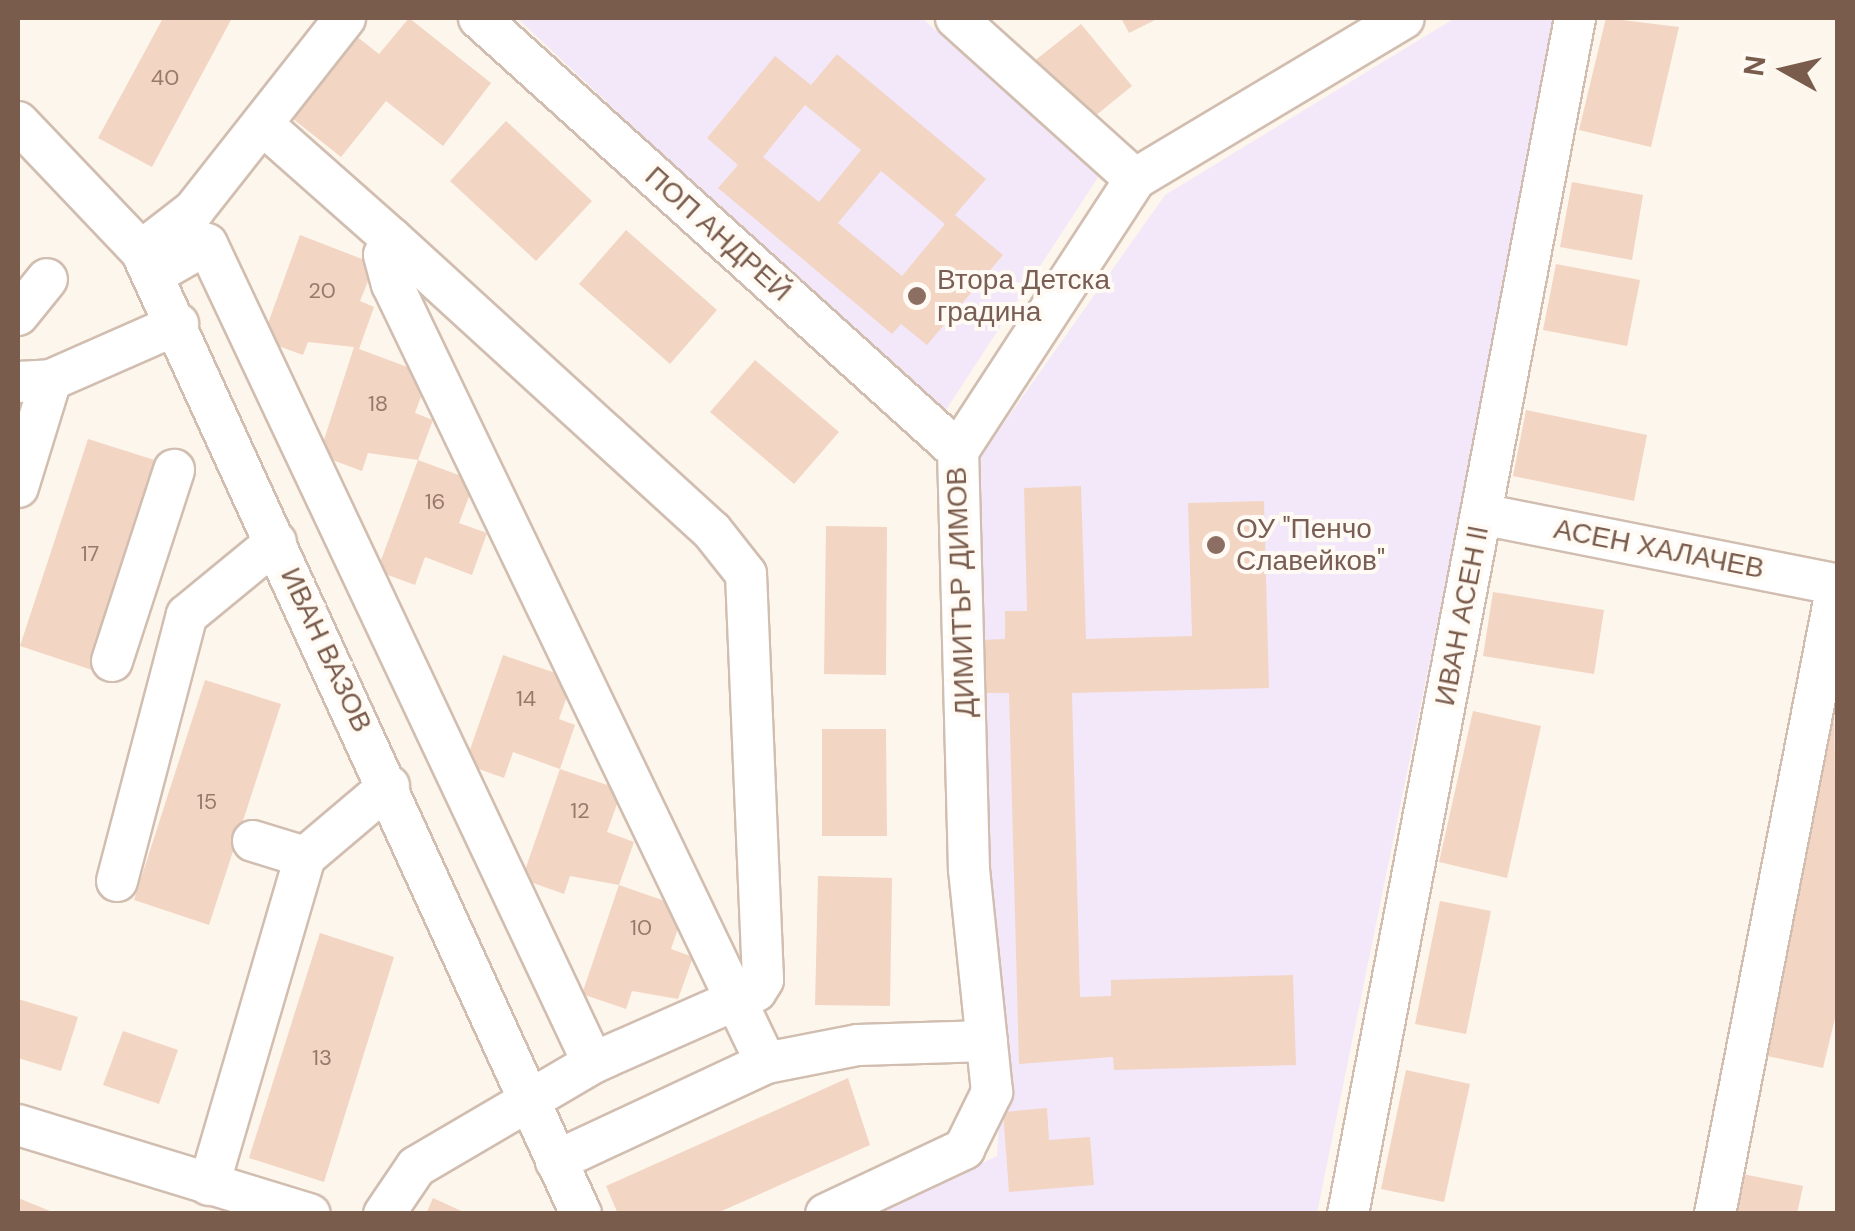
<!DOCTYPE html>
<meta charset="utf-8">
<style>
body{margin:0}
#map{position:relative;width:1855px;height:1231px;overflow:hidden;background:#fdf6ec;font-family:"DM Sans",sans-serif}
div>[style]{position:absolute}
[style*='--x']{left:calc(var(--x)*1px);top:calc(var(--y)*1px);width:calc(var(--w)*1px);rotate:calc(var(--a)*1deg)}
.education>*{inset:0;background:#f3e8fa}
.building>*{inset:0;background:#f3d5c3}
.roads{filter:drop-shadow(2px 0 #d1beb0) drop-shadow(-2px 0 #d1beb0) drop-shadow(0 2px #d1beb0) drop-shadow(0 -2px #d1beb0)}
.minor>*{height:40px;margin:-20px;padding:0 20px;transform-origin:20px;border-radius:20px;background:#fff}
.dots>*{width:28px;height:28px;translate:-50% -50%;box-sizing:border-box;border:5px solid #fffaf3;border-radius:50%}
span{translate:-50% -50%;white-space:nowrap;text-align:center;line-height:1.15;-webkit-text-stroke:8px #fffaf3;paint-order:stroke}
.number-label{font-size:22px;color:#987a6a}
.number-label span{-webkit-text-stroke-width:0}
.street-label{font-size:28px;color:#7a5c4d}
.education-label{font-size:28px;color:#785e54}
.left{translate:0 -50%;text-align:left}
.frame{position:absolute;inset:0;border:20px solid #7a5c4d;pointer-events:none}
.north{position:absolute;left:1735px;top:20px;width:100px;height:100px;-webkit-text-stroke:8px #fffaf3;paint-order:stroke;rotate:278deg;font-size:28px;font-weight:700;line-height:40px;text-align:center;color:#7a5c4d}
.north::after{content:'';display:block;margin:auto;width:35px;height:45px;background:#7a5c4d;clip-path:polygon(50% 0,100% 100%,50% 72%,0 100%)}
</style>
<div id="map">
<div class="education">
<div style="clip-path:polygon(517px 18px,922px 18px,1099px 176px,942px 416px)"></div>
<div style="clip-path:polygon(1455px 18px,1561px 18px,1317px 1213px,875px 1214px,997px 1156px,1001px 1087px,980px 850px,980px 457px,1165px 195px)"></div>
</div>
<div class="building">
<div style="clip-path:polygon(163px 18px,232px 18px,152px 167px,98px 138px)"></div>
<div style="clip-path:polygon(409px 18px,491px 83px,443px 146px,386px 101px,341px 157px,283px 111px,347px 29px,379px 54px)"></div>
<div style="clip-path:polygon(1121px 18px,1159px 18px,1129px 33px)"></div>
<div style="clip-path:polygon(1606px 18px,1679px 27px,1651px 147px,1579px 130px)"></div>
<div style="clip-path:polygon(1081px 24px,1132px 86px,1084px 125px,1033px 62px)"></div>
<div style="clip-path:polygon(evenodd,837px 54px,986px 179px,955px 215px,1003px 255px,927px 345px,901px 324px,892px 334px,718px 188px,738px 165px,707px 138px,775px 56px,811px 85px,837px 54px,805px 105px,861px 150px,819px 202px,763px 157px,805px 105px,837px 54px,881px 171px,945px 224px,902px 276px,838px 223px,881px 171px)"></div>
<div style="clip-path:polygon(506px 121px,592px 201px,536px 261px,450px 181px)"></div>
<div style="clip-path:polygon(1572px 182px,1643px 195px,1632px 260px,1560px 247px)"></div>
<div style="clip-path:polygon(626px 230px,717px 310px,670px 364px,579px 284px)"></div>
<div style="clip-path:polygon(300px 235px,375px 264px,360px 301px,374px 307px,359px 349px,429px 375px,415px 413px,433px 420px,418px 460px,368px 453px,362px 471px,319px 455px,354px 347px,308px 342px,303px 355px,262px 340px)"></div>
<div style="clip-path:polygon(1556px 264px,1640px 280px,1627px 346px,1543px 330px)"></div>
<div style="clip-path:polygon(755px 360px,839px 432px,794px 484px,710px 412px)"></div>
<div style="clip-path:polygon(1526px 410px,1647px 435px,1634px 501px,1513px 476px)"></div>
<div style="clip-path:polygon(88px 439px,161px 462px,92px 670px,20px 646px)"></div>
<div style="clip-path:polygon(418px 460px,475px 481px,459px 523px,487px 533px,472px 575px,425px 557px,415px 585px,377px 571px)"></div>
<div style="clip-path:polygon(1081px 486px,1086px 639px,1192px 636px,1188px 503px,1264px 501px,1269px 688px,1072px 693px,1080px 997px,1111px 996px,1111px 980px,1293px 975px,1296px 1065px,1114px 1070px,1113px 1057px,1019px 1064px,1009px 693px,982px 693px,981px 640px,1005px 639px,1005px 611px,1027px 611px,1024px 488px)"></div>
<div style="clip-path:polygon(826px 526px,887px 527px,886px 675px,824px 674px)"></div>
<div style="clip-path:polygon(1493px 592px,1604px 610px,1594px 674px,1483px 656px)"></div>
<div style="clip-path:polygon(503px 655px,573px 679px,559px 719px,575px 725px,560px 769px,622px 790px,607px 832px,634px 842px,619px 885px,685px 908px,671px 949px,693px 957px,678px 999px,632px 991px,626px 1009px,582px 994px,619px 885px,570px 876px,564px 894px,522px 879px,560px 769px,513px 752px,504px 778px,465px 764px)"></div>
<div style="clip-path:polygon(205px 680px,281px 704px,209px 925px,134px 900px)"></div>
<div style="clip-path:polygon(1834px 700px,1838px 1006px,1823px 1068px,1767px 1056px,1778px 1002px,1768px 1000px,1774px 966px,1784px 967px,1801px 882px,1790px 880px)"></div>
<div style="clip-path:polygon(1473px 711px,1541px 726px,1507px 878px,1439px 862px)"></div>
<div style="clip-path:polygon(822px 729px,886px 729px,887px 836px,822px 836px)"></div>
<div style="clip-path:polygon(818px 876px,892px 878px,890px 1006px,815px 1005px)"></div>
<div style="clip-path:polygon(1440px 901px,1491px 911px,1466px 1034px,1415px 1024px)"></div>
<div style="clip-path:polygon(320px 933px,394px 957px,324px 1182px,249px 1158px)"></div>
<div style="clip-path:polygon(18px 999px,78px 1017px,61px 1071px,18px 1058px)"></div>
<div style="clip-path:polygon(123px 1031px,178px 1050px,159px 1104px,103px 1085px)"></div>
<div style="clip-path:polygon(1406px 1070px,1470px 1084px,1444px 1202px,1381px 1189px)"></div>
<div style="clip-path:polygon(848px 1078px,870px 1145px,715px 1214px,618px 1214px,606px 1186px)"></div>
<div style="clip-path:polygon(1047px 1108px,1049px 1140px,1090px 1137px,1094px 1185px,1009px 1192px,1003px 1112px)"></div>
<div style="clip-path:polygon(1738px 1173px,1803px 1186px,1797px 1214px,1736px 1214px)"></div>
<div style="clip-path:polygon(18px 1198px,55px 1213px,55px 1214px,18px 1214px)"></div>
<div style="clip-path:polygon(433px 1198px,468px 1214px,426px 1214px)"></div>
</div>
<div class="roads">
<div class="minor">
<div style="--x:479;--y:18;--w:646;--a:42.11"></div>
<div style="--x:956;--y:18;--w:241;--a:42"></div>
<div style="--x:18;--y:122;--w:178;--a:46.4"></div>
<div style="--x:141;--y:251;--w:1059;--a:65.44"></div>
<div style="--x:262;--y:124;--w:172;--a:41.5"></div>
<div style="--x:391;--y:238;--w:18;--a:112"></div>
<div style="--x:384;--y:255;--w:30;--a:75"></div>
<div style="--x:392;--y:284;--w:864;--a:64.35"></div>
<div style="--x:766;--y:1063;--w:232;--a:155"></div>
<div style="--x:391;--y:238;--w:435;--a:42.4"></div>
<div style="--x:712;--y:531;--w:55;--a:51.7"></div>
<div style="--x:746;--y:574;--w:406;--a:87.6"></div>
<div style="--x:763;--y:980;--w:13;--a:122"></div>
<div style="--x:756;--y:991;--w:178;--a:156.2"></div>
<div style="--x:141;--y:251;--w:67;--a:-37.7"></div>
<div style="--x:194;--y:210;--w:244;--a:-51.8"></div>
<div style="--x:153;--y:275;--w:62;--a:-29.9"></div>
<div style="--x:207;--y:244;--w:905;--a:64.77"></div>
<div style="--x:593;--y:1063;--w:205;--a:149.6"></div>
<div style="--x:416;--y:1167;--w:57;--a:124.2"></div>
<div style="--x:18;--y:315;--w:46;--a:-51.1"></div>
<div style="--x:18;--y:382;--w:33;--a:-3"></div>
<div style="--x:51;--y:380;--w:139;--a:-23.8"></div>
<div style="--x:18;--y:487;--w:112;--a:-72.9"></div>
<div style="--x:1481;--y:514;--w:364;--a:11.2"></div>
<div style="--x:112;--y:661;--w:201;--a:-72"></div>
<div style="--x:253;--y:841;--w:54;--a:17.1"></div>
<div style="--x:117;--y:881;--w:275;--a:-75.3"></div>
<div style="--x:187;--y:615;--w:115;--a:-39.4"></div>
<div style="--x:766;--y:1063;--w:94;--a:-11.1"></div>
<div style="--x:858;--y:1045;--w:129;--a:-1.8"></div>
<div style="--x:18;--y:1125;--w:305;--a:17"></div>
<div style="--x:209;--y:1185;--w:342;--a:-73.7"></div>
<div style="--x:305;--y:857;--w:110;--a:-40.2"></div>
<div style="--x:826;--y:1214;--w:153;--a:-25.2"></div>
<div style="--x:964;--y:1149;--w:64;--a:-63.8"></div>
<div style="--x:992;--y:1092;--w:223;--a:-95.9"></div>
<div style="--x:969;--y:870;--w:419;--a:-91.5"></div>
<div style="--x:958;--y:451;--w:325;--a:-56.9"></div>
<div style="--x:1135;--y:179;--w:313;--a:-30.9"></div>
<div style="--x:1348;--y:1214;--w:1217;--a:-79.25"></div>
<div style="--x:1715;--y:1214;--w:641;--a:-79.02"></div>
</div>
</div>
<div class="dots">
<div style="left:917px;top:296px;background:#8d6e63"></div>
<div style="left:1216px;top:545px;background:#8d6e63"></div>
</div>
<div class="number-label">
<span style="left:165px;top:78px">40</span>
<span style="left:322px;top:291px">20</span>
<span style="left:378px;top:404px">18</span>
<span style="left:435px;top:502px">16</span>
<span style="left:90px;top:554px">17</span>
<span style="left:526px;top:699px">14</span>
<span style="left:207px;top:802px">15</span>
<span style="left:580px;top:811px">12</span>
<span style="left:641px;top:928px">10</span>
<span style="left:322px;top:1058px">13</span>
</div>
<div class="street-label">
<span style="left:718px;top:234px;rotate:42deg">ПОП АНДРЕЙ</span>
<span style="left:1659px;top:549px;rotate:11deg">АСЕН ХАЛАЧЕВ</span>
<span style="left:961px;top:592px;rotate:-92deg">ДИМИТЪР ДИМОВ</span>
<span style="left:1462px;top:616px;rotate:-79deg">ИВАН АСЕН II</span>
<span style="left:326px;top:650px;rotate:65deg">ИВАН ВАЗОВ</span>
</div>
<div class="education-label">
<span class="left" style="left:937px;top:296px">Втора Детска<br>градина</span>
<span class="left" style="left:1236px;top:545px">ОУ "Пенчо<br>Славейков"</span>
</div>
<div class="frame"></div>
<div class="north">N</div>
</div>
